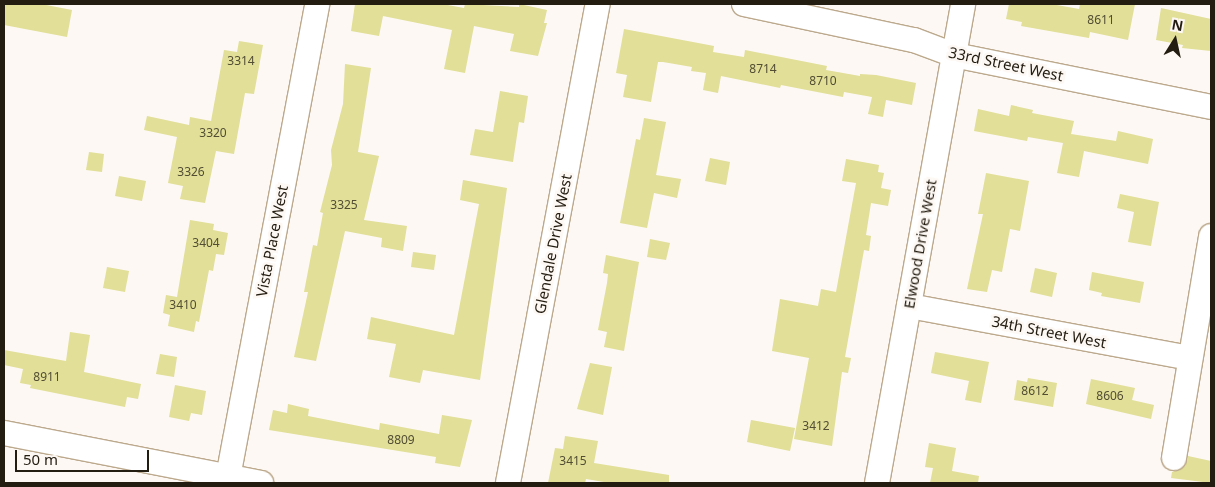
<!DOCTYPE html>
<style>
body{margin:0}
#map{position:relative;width:1215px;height:487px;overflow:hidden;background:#fdf8f3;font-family:"Noto Sans",sans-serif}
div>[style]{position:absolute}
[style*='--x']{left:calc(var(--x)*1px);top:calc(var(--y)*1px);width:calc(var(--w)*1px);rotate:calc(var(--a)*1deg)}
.building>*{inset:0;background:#e1df98}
.roads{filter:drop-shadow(1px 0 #bca98d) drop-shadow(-1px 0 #bca98d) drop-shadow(0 1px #bca98d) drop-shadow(0 -1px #bca98d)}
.minor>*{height:24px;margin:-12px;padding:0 12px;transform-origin:12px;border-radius:12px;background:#fff}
span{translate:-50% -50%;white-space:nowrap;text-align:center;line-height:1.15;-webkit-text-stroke:5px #fdf8f3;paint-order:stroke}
.number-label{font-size:12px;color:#524d33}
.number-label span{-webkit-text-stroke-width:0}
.street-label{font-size:15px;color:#231c11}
.frame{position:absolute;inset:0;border:5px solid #231c11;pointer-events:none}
.north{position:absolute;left:1150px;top:15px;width:50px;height:50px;-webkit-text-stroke:4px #fdf8f3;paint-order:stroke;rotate:10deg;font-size:14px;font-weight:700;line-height:20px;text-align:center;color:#231c11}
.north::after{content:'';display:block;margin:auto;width:18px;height:22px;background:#231c11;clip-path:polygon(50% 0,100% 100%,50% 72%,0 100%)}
.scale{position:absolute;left:15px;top:450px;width:134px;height:22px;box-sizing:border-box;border:2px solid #231c11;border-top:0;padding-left:6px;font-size:15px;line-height:18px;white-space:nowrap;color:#231c11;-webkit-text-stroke:4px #fdf8f3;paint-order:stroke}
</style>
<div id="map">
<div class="building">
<div style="clip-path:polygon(4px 4px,41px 4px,72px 10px,67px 37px,4px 25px)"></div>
<div style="clip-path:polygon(355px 4px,442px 4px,464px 8px,465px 4px,519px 7px,519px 4px,547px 10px,544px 23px,547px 23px,538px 56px,510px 51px,514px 34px,474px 26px,465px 73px,444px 69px,452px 30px,383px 16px,379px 36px,351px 31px)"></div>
<div style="clip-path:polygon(1009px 4px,1051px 4px,1079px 9px,1080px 4px,1135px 4px,1128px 40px,1090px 32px,1089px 38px,1021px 26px,1022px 22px,1006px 19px)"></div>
<div style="clip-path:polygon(1161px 8px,1211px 19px,1211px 51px,1182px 48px,1183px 45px,1156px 40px)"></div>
<div style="clip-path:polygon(624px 29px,714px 46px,713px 52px,744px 57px,745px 50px,827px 66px,826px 70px,860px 76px,860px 74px,876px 75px,916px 83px,912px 105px,886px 100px,883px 117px,868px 114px,872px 97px,844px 92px,843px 97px,781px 85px,780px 88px,721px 76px,718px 93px,703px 90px,706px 73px,691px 71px,692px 67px,663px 62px,658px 62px,651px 102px,623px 97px,627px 75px,616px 73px)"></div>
<div style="clip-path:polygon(239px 41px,263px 45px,254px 94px,245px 93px,234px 154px,216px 151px,205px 203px,180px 199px,183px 186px,168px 183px,177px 137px,144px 130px,147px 116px,189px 125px,190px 117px,211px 121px,224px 50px,237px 52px)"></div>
<div style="clip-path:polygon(345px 64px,371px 68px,358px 152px,379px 156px,364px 220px,407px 226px,403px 251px,381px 247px,382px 238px,345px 231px,316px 361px,294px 357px,308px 292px,304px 292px,313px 245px,317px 246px,323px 213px,320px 212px,332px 165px,331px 150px,343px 104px)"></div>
<div style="clip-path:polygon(500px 91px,528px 96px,524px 123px,519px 122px,513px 162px,470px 155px,475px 129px,493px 132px)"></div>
<div style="clip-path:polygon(1011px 105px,1033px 110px,1032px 113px,1074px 121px,1071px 134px,1116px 141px,1118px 131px,1153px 139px,1148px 164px,1084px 151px,1079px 177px,1057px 173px,1063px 143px,1028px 137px,1027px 141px,974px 131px,978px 109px,1009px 116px)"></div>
<div style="clip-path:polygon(644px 118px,666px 122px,656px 175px,681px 179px,677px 198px,654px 193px,647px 228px,620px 223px,636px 139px,640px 140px)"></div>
<div style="clip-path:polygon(89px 152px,104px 154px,102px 172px,86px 170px)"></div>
<div style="clip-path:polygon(710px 158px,730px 162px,726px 185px,705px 181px)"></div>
<div style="clip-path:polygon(846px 159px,879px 165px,878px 172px,884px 173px,881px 188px,891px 190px,888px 206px,871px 203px,866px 235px,871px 236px,869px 251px,864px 250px,845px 357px,851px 358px,848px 373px,842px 372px,832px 446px,794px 439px,809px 358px,772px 351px,780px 299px,818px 306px,821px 289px,836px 292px,856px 183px,842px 181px)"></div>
<div style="clip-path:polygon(986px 173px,1029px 181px,1020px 231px,1010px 229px,1002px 272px,992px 270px,987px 292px,967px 289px,983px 214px,978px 214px)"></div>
<div style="clip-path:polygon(119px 176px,146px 181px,142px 201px,115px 196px)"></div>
<div style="clip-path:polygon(463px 180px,507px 188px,480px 380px,423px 370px,420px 383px,389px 377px,396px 344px,367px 339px,371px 317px,454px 335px,479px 204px,460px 200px)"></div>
<div style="clip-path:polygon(1120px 194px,1159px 202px,1151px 246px,1128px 242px,1134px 212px,1117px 208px)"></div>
<div style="clip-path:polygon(190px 220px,214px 224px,213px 230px,228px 233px,224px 255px,216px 254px,213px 271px,209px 270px,199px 322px,196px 321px,194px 332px,168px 326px,170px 315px,163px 313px,166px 295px,177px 297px)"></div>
<div style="clip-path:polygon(650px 239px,670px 243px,666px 260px,647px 257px)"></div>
<div style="clip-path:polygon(413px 252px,436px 255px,434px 270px,411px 267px)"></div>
<div style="clip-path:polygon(606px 255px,639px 262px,624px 351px,604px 347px,607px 332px,598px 330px,607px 283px,608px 274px,603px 273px)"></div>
<div style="clip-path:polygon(107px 267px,129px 271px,125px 292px,103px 288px)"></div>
<div style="clip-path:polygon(1035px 268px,1057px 273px,1052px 297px,1030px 292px)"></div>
<div style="clip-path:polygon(1092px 272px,1144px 282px,1140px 303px,1101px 296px,1102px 293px,1089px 290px)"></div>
<div style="clip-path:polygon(70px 332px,90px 335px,84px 372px,141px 384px,138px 399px,127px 397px,125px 407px,30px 388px,31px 385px,20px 383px,23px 369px,4px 365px,4px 350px,66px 361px)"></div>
<div style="clip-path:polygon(935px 352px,989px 362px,981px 403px,965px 400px,969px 381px,931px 373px)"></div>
<div style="clip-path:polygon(160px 354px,177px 357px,174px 377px,156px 374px)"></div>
<div style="clip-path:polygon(590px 363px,612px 367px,603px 415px,577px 409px)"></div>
<div style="clip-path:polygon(1028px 378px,1057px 383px,1053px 407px,1014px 400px,1017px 380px,1027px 382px)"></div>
<div style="clip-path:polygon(1091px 379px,1135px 388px,1132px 400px,1154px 405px,1151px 419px,1086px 404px)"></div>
<div style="clip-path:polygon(175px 385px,206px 391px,202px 415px,191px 413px,189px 421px,169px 417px)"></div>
<div style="clip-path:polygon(288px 404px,309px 409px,308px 416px,379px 430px,380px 423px,439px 434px,442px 415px,472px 420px,460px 467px,435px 463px,436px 457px,269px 430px,273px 410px,287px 413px)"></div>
<div style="clip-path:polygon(751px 420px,795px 428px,790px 451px,747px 442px)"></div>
<div style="clip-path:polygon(565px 436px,598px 441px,594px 463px,669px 475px,669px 483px,610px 483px,586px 479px,585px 483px,548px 483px,555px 448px,563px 449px)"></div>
<div style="clip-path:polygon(929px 443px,956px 448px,952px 471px,979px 476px,978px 483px,930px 483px,933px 468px,925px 467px)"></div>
<div style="clip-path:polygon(1188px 456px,1211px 461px,1211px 483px,1171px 478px,1172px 472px,1185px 466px)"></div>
</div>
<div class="roads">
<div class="minor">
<div style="--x:744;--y:4;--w:174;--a:12"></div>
<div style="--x:914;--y:40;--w:43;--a:20.6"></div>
<div style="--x:954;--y:55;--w:262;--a:11.4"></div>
<div style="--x:909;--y:306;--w:286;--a:10.5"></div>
<div style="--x:4;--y:433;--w:262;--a:11"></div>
<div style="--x:1174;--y:458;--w:225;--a:-80.5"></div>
<div style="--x:228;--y:477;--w:481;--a:-79.3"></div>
<div style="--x:508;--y:483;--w:487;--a:-79.4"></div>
<div style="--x:877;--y:483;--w:487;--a:-79.8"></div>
</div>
</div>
<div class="number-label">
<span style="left:1101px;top:20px">8611</span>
<span style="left:241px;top:61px">3314</span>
<span style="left:763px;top:69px">8714</span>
<span style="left:823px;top:81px">8710</span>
<span style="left:213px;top:133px">3320</span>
<span style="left:191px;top:172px">3326</span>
<span style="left:344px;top:205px">3325</span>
<span style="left:206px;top:243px">3404</span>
<span style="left:183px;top:305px">3410</span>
<span style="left:47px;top:377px">8911</span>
<span style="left:1035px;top:391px">8612</span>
<span style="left:1110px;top:396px">8606</span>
<span style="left:816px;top:426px">3412</span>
<span style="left:401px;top:440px">8809</span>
<span style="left:573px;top:461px">3415</span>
</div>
<div class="street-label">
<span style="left:1006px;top:64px;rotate:12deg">33rd Street West</span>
<span style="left:272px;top:241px;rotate:-79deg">Vista Place West</span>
<span style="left:553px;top:244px;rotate:-79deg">Glendale Drive West</span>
<span style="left:920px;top:244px;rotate:-80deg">Elwood Drive West</span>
<span style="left:1049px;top:332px;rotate:11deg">34th Street West</span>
</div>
<div class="frame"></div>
<div class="north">N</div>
<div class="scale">50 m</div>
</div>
